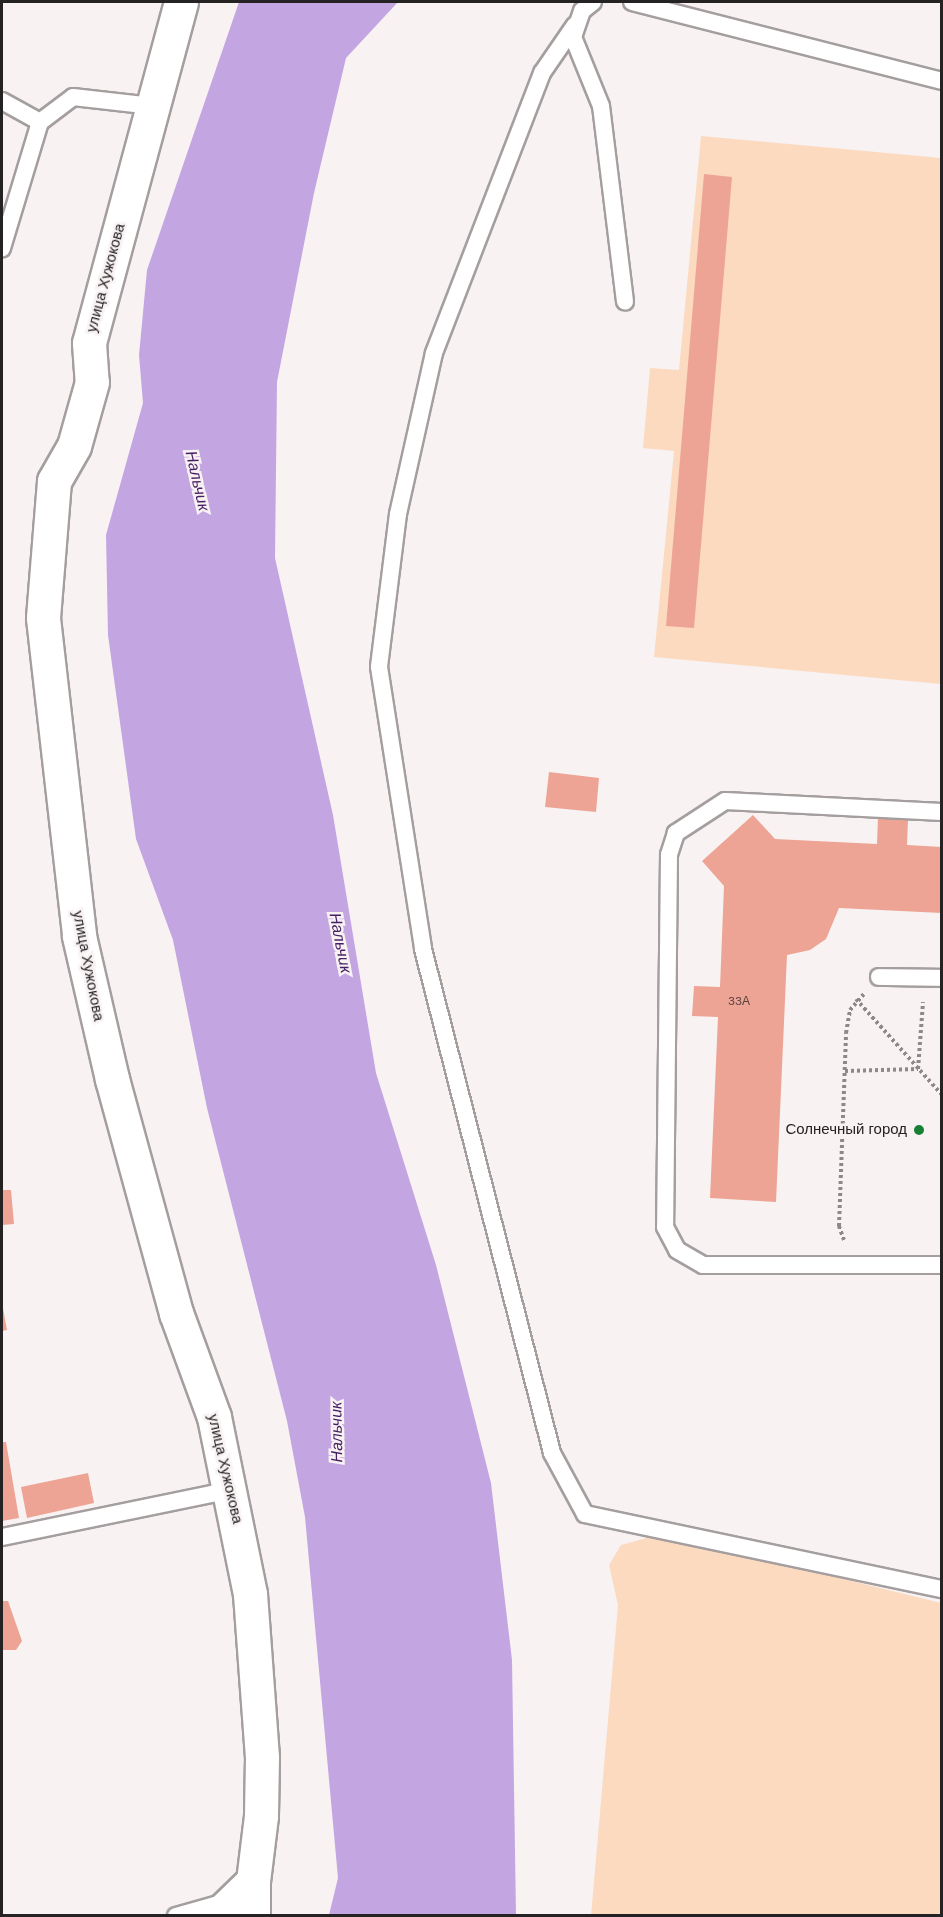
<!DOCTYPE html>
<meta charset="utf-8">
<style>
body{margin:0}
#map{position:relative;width:943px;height:1917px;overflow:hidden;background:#f8f2f3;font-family:"DM Sans",sans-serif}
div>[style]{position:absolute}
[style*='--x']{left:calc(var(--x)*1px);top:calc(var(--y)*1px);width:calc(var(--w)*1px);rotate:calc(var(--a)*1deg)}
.green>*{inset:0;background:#fcdabf}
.water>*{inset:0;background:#c3a5e2}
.building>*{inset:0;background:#eda494}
.path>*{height:4px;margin-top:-2px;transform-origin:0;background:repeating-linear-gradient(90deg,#8d8889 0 3px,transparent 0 6px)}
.roads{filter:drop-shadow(2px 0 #a49e9f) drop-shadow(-2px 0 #a49e9f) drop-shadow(0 2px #a49e9f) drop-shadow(0 -2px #a49e9f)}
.lane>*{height:16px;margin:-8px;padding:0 8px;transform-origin:8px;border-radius:8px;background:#fff}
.street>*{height:33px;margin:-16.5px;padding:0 16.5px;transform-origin:16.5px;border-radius:16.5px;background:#fff}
.dots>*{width:16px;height:16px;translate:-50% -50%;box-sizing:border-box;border:3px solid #f8f2f3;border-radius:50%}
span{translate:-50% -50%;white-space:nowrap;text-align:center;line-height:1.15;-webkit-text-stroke:5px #f8f2f3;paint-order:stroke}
.number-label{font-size:12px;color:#57423f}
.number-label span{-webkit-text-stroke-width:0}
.street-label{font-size:15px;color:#252223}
.poi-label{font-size:15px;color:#252223}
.right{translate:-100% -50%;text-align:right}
.water-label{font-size:16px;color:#461e64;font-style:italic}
.frame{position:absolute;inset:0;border:3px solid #252223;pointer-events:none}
</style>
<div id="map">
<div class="green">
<div style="clip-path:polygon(701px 136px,941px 158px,941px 684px,654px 657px,674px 451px,643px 448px,650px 368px,679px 370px)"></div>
<div style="clip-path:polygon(661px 1534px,941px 1603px,941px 1915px,591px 1916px,618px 1605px,609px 1565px,621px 1545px)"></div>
</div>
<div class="water">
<div style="clip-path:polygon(239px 2px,398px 2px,346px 58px,314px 193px,277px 382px,275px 558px,333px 815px,376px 1073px,436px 1265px,491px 1483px,512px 1660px,516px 1915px,329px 1915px,338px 1878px,305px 1517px,287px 1421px,207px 1108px,173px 940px,136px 839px,108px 635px,106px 535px,143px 403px,139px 355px,147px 270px)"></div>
</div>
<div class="building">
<div style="clip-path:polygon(704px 174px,732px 177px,694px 628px,666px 626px)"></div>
<div style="clip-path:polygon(549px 772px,599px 778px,596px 812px,545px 807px)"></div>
<div style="clip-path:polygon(753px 815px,775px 839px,877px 844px,878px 817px,908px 819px,907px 845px,942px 847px,942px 913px,839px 908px,826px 939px,810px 950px,787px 955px,776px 1202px,710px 1198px,718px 1017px,692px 1016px,694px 986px,720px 987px,724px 886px,702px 861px)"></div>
<div style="clip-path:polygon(2px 1190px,11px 1190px,14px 1224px,2px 1225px)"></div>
<div style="clip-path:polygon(2px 1303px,7px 1330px,2px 1331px)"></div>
<div style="clip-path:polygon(2px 1442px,6px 1442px,19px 1518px,2px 1521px)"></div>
<div style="clip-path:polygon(88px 1473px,94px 1503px,27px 1518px,21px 1487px)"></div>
<div style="clip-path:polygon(2px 1601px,8px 1601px,22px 1641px,16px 1650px,2px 1650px)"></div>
</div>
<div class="path">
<div style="--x:856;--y:999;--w:129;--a:48.1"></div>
<div style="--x:845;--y:1071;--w:73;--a:-1.6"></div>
<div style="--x:918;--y:1069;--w:67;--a:-85.7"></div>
<div style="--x:844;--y:1240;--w:15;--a:-110"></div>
<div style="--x:839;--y:1226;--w:193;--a:-87.9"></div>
<div style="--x:846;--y:1033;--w:23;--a:-80"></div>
<div style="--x:850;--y:1010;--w:21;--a:-49"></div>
</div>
<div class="roads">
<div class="lane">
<div style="--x:593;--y:2;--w:14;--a:141"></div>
<div style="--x:582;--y:11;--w:28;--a:109"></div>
<div style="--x:573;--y:37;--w:74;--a:67.9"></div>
<div style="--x:601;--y:106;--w:197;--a:83"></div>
<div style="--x:632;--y:2;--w:320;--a:14.3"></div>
<div style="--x:575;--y:25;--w:58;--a:124.5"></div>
<div style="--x:542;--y:73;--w:300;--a:111.1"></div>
<div style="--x:434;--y:353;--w:165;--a:102.6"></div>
<div style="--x:398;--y:514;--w:154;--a:97.1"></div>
<div style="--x:379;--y:667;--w:285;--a:81.1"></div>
<div style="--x:423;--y:949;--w:520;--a:75.64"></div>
<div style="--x:552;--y:1453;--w:69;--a:61.6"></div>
<div style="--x:585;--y:1514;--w:365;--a:11.9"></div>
<div style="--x:2;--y:101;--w:43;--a:28.9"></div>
<div style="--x:40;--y:122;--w:132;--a:106.8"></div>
<div style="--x:40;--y:122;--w:41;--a:-37.1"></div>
<div style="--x:73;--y:97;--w:80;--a:6.5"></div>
<div style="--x:942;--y:812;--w:217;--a:-177.1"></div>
<div style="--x:725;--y:801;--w:59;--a:146.9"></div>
<div style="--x:676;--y:833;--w:23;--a:108"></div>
<div style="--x:669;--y:855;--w:372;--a:90.6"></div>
<div style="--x:665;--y:1227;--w:26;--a:62"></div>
<div style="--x:677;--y:1250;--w:30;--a:30"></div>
<div style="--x:703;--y:1265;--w:239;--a:0"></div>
<div style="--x:879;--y:977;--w:63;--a:0.9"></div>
<div style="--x:2;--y:1537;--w:230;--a:-11.6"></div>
<div style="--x:176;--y:1916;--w:51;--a:-15.9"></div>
</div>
<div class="street">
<div style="--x:181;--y:2;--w:353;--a:105.1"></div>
<div style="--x:89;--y:343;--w:39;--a:86"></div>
<div style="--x:92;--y:382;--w:66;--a:105.7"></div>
<div style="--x:74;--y:446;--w:40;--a:119.7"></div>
<div style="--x:54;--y:481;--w:137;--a:94.6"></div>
<div style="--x:43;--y:618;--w:320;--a:83.5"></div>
<div style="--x:79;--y:936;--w:147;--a:77"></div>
<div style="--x:112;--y:1079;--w:243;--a:74.7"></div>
<div style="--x:176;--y:1313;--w:111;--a:69.9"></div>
<div style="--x:214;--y:1417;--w:181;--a:78.5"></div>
<div style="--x:250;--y:1594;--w:163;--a:85.8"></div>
<div style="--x:262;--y:1757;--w:59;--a:91"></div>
<div style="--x:261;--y:1816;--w:65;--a:97"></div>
<div style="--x:253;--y:1881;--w:50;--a:135.8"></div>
<div style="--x:253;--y:1916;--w:35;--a:-90"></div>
</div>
</div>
<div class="dots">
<div style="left:919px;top:1130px;background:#188034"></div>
</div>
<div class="number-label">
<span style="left:739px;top:1002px">33А</span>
</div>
<div class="street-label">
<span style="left:106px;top:278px;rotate:-75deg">улица Хужокова</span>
<span style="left:88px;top:966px;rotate:79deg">улица Хужокова</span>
<span style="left:225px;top:1469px;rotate:77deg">улица Хужокова</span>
</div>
<div class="poi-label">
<span class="right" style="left:907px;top:1130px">Солнечный город</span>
</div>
<div class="water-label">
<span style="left:197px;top:481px;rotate:77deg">Нальчик</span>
<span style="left:340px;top:943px;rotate:79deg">Нальчик</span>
<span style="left:337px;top:1432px;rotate:-91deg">Нальчик</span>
</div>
<div class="frame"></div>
</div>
